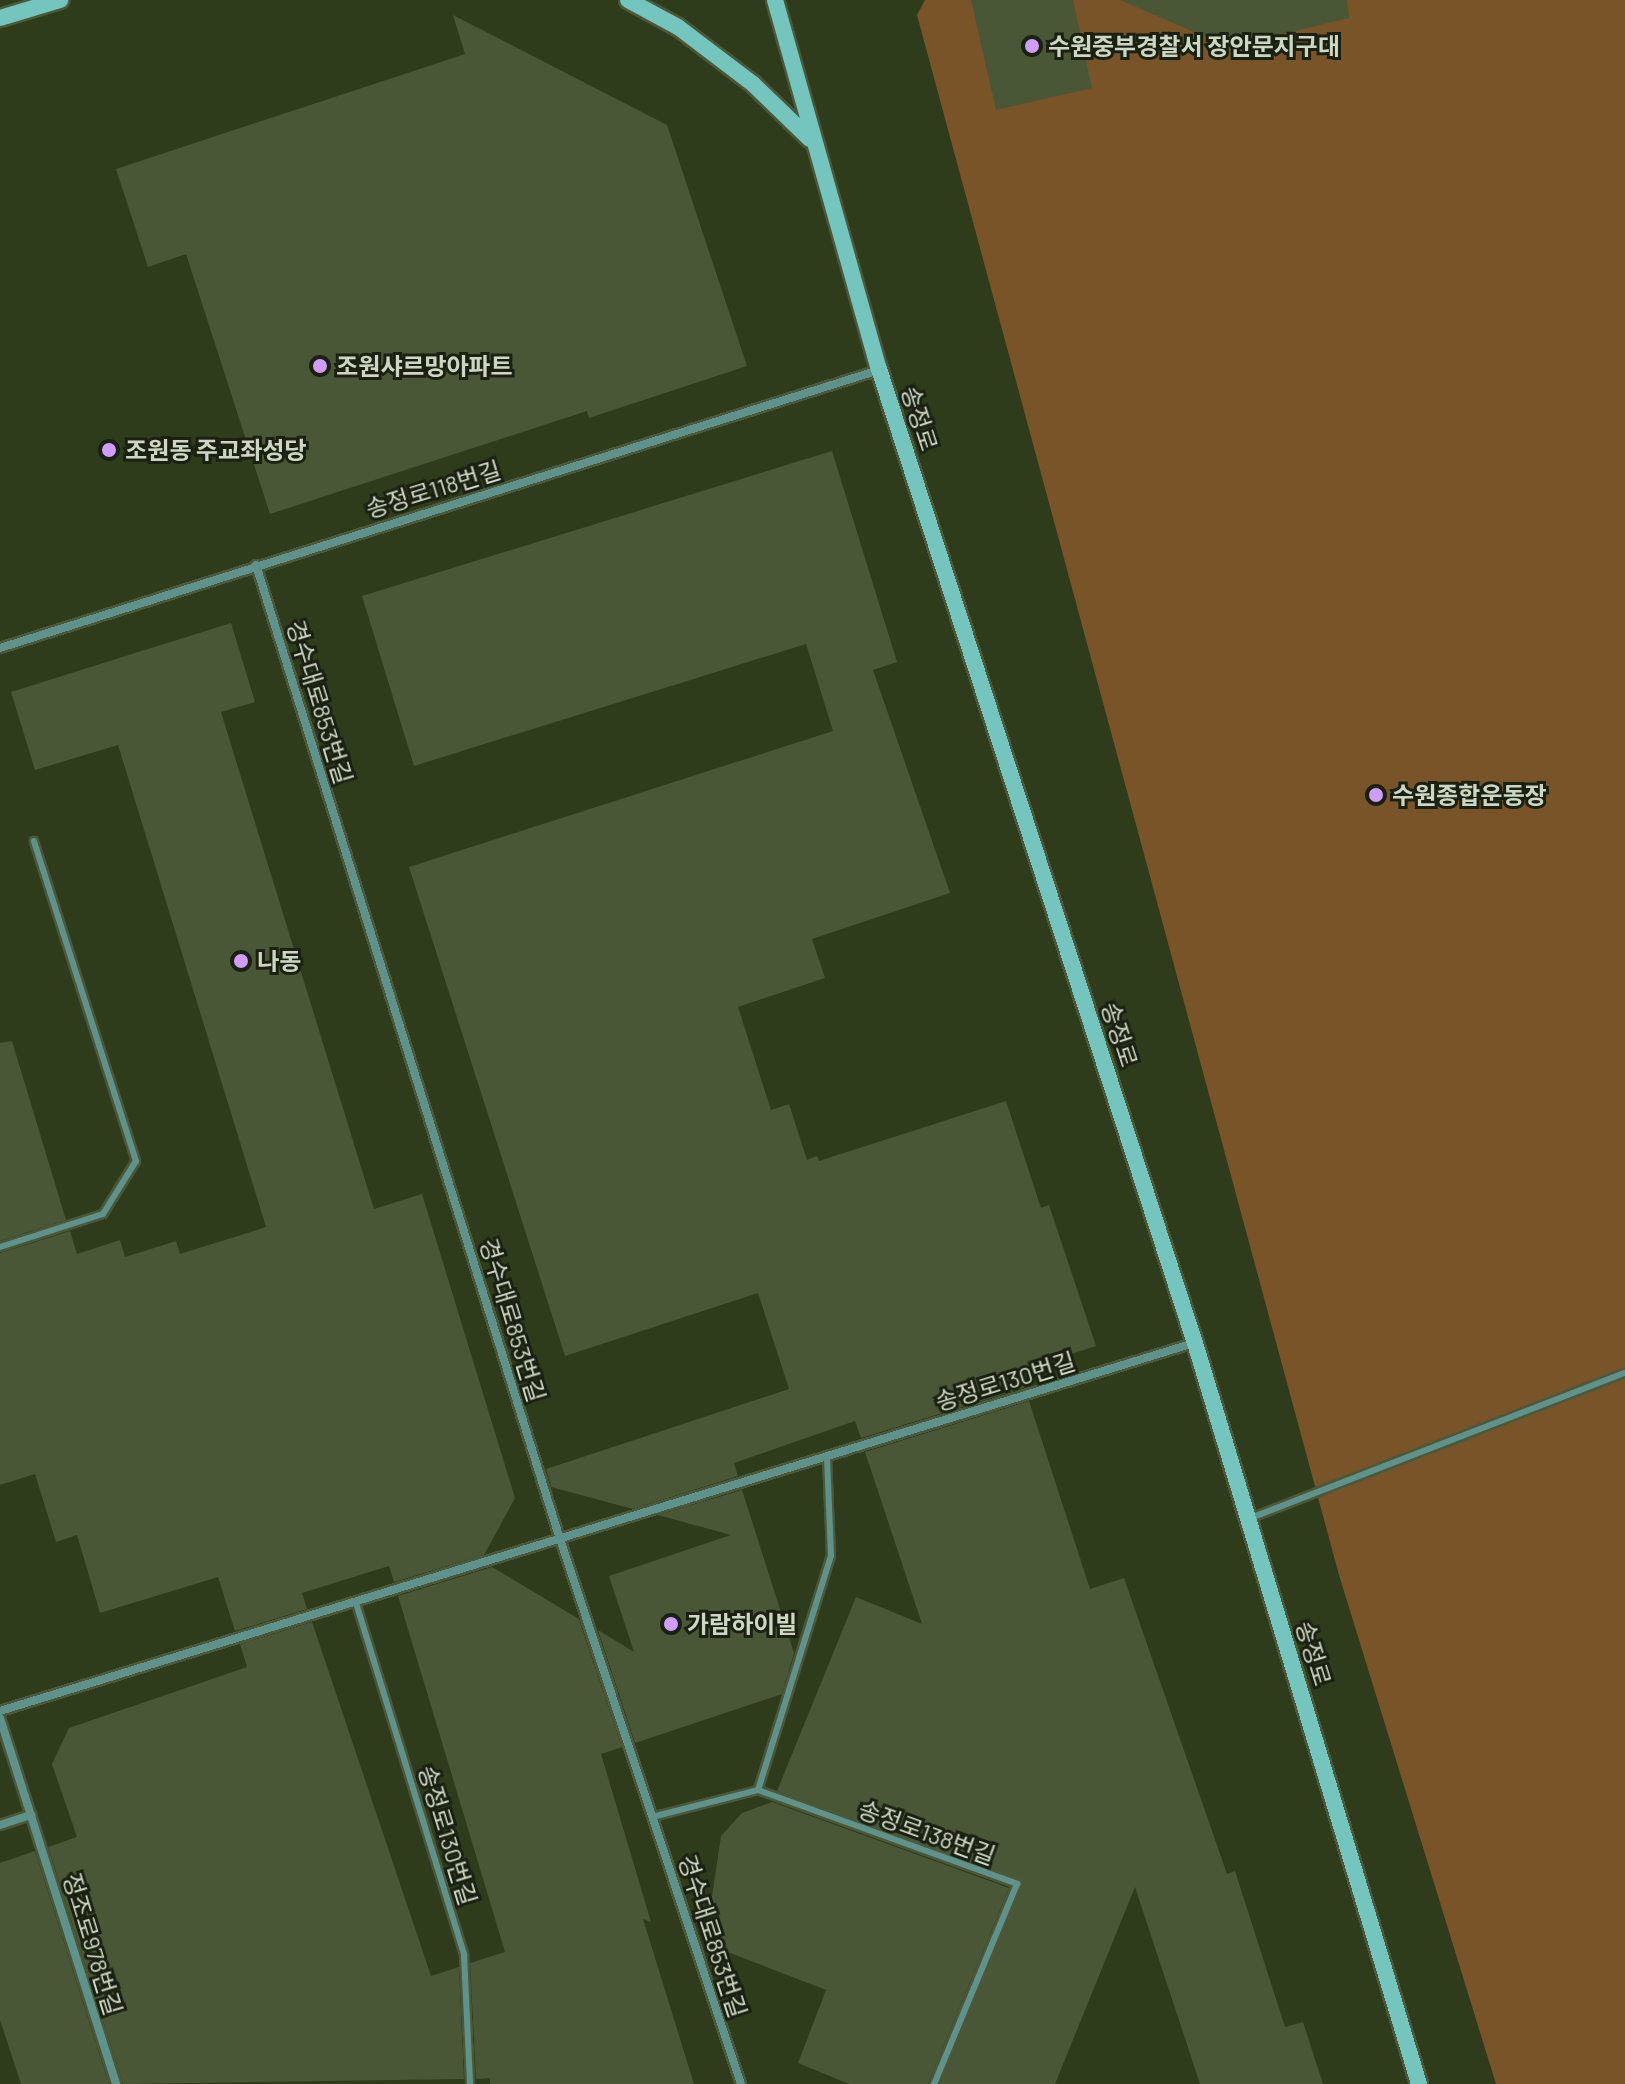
<!DOCTYPE html>
<meta charset="utf-8">
<style>
body{margin:0}
#map{position:relative;width:1625px;height:2084px;overflow:hidden;background:#2f3c1c;font-family:Barlow,"Noto Sans KR",sans-serif}
div>[style]{position:absolute}
[style*='--x']{left:calc(var(--x)*1px);top:calc(var(--y)*1px);width:calc(var(--w)*1px);rotate:calc(var(--a)*1deg)}
.green>*{inset:0;background:#795429}
.building>*{inset:0;background:#495736}
.roads{filter:drop-shadow(2px 0 #4b583a) drop-shadow(-2px 0 #4b583a) drop-shadow(0 2px #4b583a) drop-shadow(0 -2px #4b583a)}
.lane>*{height:6px;margin:-3px;padding:0 3px;transform-origin:3px;border-radius:3px;background:#60928c}
.street>*{height:8px;margin:-4px;padding:0 4px;transform-origin:4px;border-radius:4px;background:#60928c}
.secondary>*{height:16px;margin:-8px;padding:0 8px;transform-origin:8px;border-radius:8px;background:#73c5bd}
.dots>*{width:22px;height:22px;translate:-50% -50%;box-sizing:border-box;border:4px solid #1a2112;border-radius:50%}
span{translate:-50% -50%;white-space:nowrap;text-align:center;line-height:1.15;-webkit-text-stroke:6px #1a2112;paint-order:stroke}
.poi-label{font-size:24px;color:#cdd6c3;font-weight:700}
.left{translate:0 -50%;text-align:left}
.street-label{font-size:24px;color:#cdd6c3}
</style>
<div id="map">
<div class="green">
<div style="clip-path:polygon(925px 0,1625px 0,1625px 2084px,1496px 2084px,1339px 1575px,917px 15px)"></div>
</div>
<div class="building">
<div style="clip-path:polygon(971px 0,1073px 0,1092px 88px,996px 110px)"></div>
<div style="clip-path:polygon(1120px 0,1347px 0,1349px 18px,1229px 47px)"></div>
<div style="clip-path:polygon(453px 15px,667px 125px,747px 366px,589px 418px,587px 411px,270px 514px,186px 254px,148px 267px,116px 169px,465px 54px)"></div>
<div style="clip-path:polygon(832px 451px,897px 662px,873px 670px,950px 893px,812px 939px,825px 978px,738px 1007px,771px 1110px,789px 1104px,807px 1160px,817px 1156px,819px 1161px,1006px 1101px,1041px 1208px,1049px 1205px,1096px 1346px,1019px 1371px,1024px 1388px,861px 1438px,855px 1421px,734px 1463px,738px 1476px,633px 1509px,551px 1487px,546px 1469px,789px 1389px,758px 1293px,565px 1356px,409px 867px,833px 731px,806px 644px,414px 766px,362px 596px)"></div>
<div style="clip-path:polygon(231px 623px,255px 702px,221px 712px,374px 1209px,422px 1194px,515px 1498px,484px 1555px,394px 1582px,389px 1566px,302px 1593px,307px 1609px,235px 1631px,218px 1577px,100px 1613px,77px 1535px,56px 1542px,35px 1474px,0 1485px,0 1253px,70px 1231px,77px 1254px,120px 1240px,125px 1257px,176px 1241px,180px 1254px,266px 1227px,118px 745px,35px 770px,11px 692px)"></div>
<div style="clip-path:polygon(12px 1041px,66px 1220px,0 1241px,0 1043px)"></div>
<div style="clip-path:polygon(1029px 1401px,1090px 1589px,1124px 1578px,1227px 1874px,1235px 1871px,1285px 2027px,1303px 2022px,1323px 2084px,1200px 2084px,1135px 1887px,1055px 2084px,940px 2084px,1022px 1881px,777px 1791px,856px 1597px,922px 1624px,865px 1452px)"></div>
<div style="clip-path:polygon(742px 1490px,794px 1653px,782px 1694px,635px 1743px,598px 1630px,634px 1652px,609px 1576px,731px 1535px,658px 1515px)"></div>
<div style="clip-path:polygon(492px 1567px,579px 1619px,622px 1747px,601px 1754px,651px 1922px,643px 1919px,694px 2084px,490px 2084px,490px 2078px,476px 2079px,470px 1963px,505px 1952px,398px 1596px)"></div>
<div style="clip-path:polygon(312px 1622px,431px 1976px,459px 1967px,464px 2079px,123px 2084px,48px 1847px,77px 1837px,52px 1764px,69px 1728px,247px 1667px,240px 1644px)"></div>
<div style="clip-path:polygon(772px 1802px,1009px 1888px,928px 2084px,849px 2084px,798px 2063px,826px 1990px,705px 1943px,721px 1836px,742px 1813px)"></div>
<div style="clip-path:polygon(35px 1851px,109px 2084px,21px 2084px,0 2020px,0 1863px)"></div>
</div>
<div class="roads">
<div class="lane">
<div style="--x:0;--y:1247;--w:108;--a:-17.8"></div>
<div style="--x:103;--y:1214;--w:62;--a:-58.1"></div>
<div style="--x:136;--y:1161;--w:336;--a:-107.7"></div>
<div style="--x:1248;--y:1519;--w:404;--a:-21.2"></div>
<div style="--x:356;--y:1603;--w:368;--a:72.9"></div>
<div style="--x:464;--y:1955;--w:129;--a:87.3"></div>
<div style="--x:758;--y:1790;--w:276;--a:19.9"></div>
<div style="--x:1017;--y:1884;--w:217;--a:112.5"></div>
<div style="--x:652;--y:1817;--w:109;--a:-14.3"></div>
<div style="--x:758;--y:1790;--w:245;--a:-72.7"></div>
<div style="--x:831;--y:1556;--w:99;--a:-92.3"></div>
</div>
<div class="street">
<div style="--x:256;--y:565;--w:1020;--a:72.67"></div>
<div style="--x:560;--y:1539;--w:574;--a:71.63"></div>
<div style="--x:0;--y:648;--w:922;--a:-17.55"></div>
<div style="--x:0;--y:1711;--w:1249;--a:-17.13"></div>
<div style="--x:0;--y:1718;--w:384;--a:72.4"></div>
<div style="--x:0;--y:1825;--w:33;--a:-18"></div>
</div>
<div class="secondary">
<div style="--x:628;--y:0;--w:57;--a:28.4"></div>
<div style="--x:678;--y:27;--w:94;--a:37.2"></div>
<div style="--x:753;--y:84;--w:79;--a:44"></div>
<div style="--x:775;--y:0;--w:383;--a:74.3"></div>
<div style="--x:879;--y:369;--w:1024;--a:72.03"></div>
<div style="--x:1195;--y:1343;--w:774;--a:73.18"></div>
<div style="--x:0;--y:18;--w:63;--a:-16.7"></div>
</div>
</div>
<div class="dots">
<div style="left:1032px;top:46px;background:#d09dff"></div>
<div style="left:320px;top:366px;background:#d09dff"></div>
<div style="left:109px;top:450px;background:#d09dff"></div>
<div style="left:1376px;top:795px;background:#d09dff"></div>
<div style="left:241px;top:961px;background:#d09dff"></div>
<div style="left:671px;top:1624px;background:#d09dff"></div>
</div>
<div class="poi-label">
<span class="left" style="left:1048px;top:46px">수원중부경찰서 장안문지구대</span>
<span class="left" style="left:336px;top:366px">조원샤르망아파트</span>
<span class="left" style="left:125px;top:450px">조원동 주교좌성당</span>
<span class="left" style="left:1392px;top:795px">수원종합운동장</span>
<span class="left" style="left:257px;top:961px">나동</span>
<span class="left" style="left:687px;top:1624px">가람하이빌</span>
</div>
<div class="street-label">
<span style="left:920px;top:418px;rotate:72deg">송정로</span>
<span style="left:433px;top:489px;rotate:-17deg">송정로118번길</span>
<span style="left:320px;top:702px;rotate:73deg">경수대로853번길</span>
<span style="left:1120px;top:1034px;rotate:72deg">송정로</span>
<span style="left:513px;top:1320px;rotate:73deg">경수대로853번길</span>
<span style="left:1005px;top:1381px;rotate:-17deg">송정로130번길</span>
<span style="left:1314px;top:1653px;rotate:73deg">송정로</span>
<span style="left:927px;top:1832px;rotate:20deg">송정로138번길</span>
<span style="left:448px;top:1835px;rotate:73deg">송정로130번길</span>
<span style="left:713px;top:1936px;rotate:72deg">경수대로853번길</span>
<span style="left:93px;top:1944px;rotate:73deg">정조로978번길</span>
</div>
</div>
